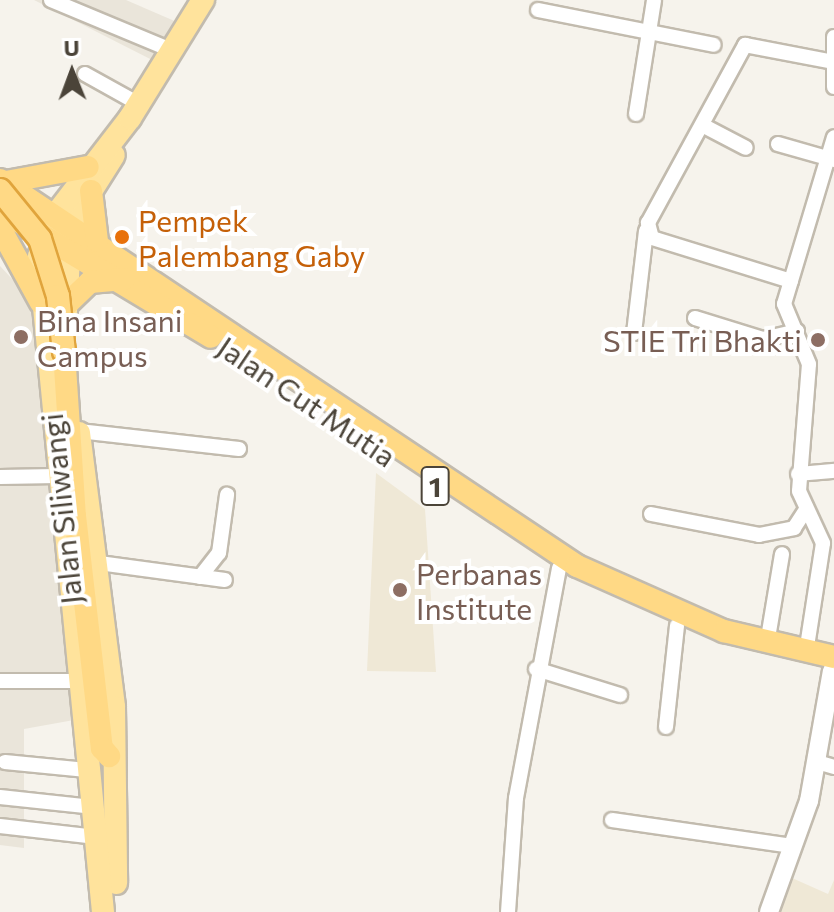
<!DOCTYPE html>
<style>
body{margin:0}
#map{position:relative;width:834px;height:912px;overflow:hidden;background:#f6f3ec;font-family:Commissioner,sans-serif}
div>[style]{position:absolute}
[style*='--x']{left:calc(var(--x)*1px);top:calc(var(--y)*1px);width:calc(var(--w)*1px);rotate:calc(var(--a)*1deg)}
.residential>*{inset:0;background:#eae5da}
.education>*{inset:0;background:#efe8d6}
.roads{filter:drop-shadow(2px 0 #c2bbae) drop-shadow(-2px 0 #c2bbae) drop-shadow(0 2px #c2bbae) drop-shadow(0 -2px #c2bbae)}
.minor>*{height:14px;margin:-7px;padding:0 7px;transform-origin:7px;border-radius:7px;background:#fff}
.tertiary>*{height:18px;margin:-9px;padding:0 9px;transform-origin:9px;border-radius:9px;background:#fff}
.primary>*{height:22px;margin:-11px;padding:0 11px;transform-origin:11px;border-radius:11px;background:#ffe39c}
.trunk>*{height:22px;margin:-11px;padding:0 11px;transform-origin:11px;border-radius:11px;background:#ffd985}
.bridges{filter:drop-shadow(2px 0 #e0a43c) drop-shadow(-2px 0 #e0a43c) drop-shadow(0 2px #e0a43c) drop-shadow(0 -2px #e0a43c)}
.trunk-bridge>*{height:22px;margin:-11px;padding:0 11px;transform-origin:11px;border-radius:11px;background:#ffd985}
.dots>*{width:22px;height:22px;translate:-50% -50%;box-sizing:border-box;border:4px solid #fff;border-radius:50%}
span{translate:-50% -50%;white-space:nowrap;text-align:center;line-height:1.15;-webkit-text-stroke:8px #fff;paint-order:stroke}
.shield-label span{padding:2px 6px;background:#fff;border:2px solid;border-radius:6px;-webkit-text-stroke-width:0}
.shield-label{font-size:28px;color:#4b4439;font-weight:700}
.food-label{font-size:30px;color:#c56008}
.left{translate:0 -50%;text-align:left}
.education-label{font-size:30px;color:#785e54}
.right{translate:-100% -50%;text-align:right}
.street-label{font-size:30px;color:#4b4439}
.north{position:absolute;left:32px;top:32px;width:80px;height:80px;-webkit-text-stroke:6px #fff;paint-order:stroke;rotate:359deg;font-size:22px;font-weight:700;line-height:32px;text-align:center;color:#4b4439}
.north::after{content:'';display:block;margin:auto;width:28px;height:36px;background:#4b4439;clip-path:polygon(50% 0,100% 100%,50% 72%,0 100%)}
</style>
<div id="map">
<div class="residential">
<div style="clip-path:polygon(34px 0,126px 0,186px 26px,162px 65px)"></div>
<div style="clip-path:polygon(0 266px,42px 311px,74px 720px,24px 729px,24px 848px,0 845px)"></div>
</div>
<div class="education">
<div style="clip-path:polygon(376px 473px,425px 509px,436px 672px,367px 671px)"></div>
<div style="clip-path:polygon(792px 878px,828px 894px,834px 880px,834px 912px,781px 912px)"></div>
</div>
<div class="roads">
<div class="minor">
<div style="--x:51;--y:0;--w:130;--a:22.6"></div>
<div style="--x:538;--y:10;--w:179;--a:11.2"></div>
<div style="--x:834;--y:37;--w:50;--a:90"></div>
<div style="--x:85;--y:74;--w:62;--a:29.1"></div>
<div style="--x:636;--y:114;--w:115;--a:-81"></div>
<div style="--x:704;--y:126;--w:47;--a:27.6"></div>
<div style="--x:778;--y:144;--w:58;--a:15.9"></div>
<div style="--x:791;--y:281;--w:145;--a:-162.8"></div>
<div style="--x:652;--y:238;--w:16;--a:-105"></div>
<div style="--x:648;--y:223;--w:203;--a:-61.4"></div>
<div style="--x:745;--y:45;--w:91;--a:10.8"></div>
<div style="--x:695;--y:318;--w:71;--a:17.2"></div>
<div style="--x:763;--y:339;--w:35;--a:-13"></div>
<div style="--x:634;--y:333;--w:103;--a:-83.3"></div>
<div style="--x:79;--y:431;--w:161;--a:6.4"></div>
<div style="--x:798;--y:474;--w:36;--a:-5"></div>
<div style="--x:0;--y:477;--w:57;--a:-1"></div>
<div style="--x:651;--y:514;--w:110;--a:11"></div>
<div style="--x:759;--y:535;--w:36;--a:-11"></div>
<div style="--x:794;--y:528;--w:20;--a:-57"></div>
<div style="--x:99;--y:563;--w:127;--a:7.7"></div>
<div style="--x:200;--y:577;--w:31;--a:-52"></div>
<div style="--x:219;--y:553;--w:59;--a:-82.1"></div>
<div style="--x:767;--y:644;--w:91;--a:-80.5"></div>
<div style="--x:806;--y:653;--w:111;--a:-81.2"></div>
<div style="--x:823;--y:543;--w:57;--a:-114.8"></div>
<div style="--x:799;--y:491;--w:127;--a:-85.5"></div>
<div style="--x:809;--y:364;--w:65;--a:-112.6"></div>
<div style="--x:784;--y:304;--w:174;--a:-73.3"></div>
<div style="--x:536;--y:669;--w:88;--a:17.2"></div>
<div style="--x:0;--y:681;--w:78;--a:0"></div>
<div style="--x:666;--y:727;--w:102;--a:-83.8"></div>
<div style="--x:5;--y:762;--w:82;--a:5.6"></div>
<div style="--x:817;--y:762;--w:18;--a:16"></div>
<div style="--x:0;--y:797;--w:95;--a:6.1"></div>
<div style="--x:612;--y:820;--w:182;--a:8.2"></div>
<div style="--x:0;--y:826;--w:97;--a:6.5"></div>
<div style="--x:508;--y:912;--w:114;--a:-86"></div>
<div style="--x:516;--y:798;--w:234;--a:-79.4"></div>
</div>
<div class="tertiary">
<div style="--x:769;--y:912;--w:118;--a:-70.2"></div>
<div style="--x:809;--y:801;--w:132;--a:-80"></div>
</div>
<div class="primary">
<div style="--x:66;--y:311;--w:88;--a:-86.7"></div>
<div style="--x:71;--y:223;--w:80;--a:-57.7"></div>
<div style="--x:79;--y:433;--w:276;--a:82.7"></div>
<div style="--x:114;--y:707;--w:176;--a:89.3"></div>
<div style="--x:103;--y:912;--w:659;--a:-95.57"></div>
<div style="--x:39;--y:256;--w:45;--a:-68"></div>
<div style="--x:56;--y:214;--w:121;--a:-52.4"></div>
<div style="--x:130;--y:118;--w:139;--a:-58.3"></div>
</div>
<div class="trunk">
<div style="--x:0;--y:180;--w:694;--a:33.78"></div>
<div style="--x:577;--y:566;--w:161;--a:23.9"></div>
<div style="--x:724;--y:631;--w:113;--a:13.3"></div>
<div style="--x:6;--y:182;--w:83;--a:-10.4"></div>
<div style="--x:91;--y:191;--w:50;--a:83.2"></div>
<div style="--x:0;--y:210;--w:246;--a:31"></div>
<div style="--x:0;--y:228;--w:85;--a:61.3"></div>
<div style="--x:66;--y:305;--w:33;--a:-44"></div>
<div style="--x:90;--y:282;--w:34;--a:-5"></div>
<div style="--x:64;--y:352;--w:164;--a:86.2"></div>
<div style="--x:75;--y:516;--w:234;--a:83.4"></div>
<div style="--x:102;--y:748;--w:11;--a:49"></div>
</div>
</div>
<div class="bridges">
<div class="trunk-bridge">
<div style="--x:0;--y:190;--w:63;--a:50.8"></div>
<div style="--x:40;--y:239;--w:60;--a:72.5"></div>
<div style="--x:58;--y:296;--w:56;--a:83.9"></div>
</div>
</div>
<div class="dots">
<div style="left:122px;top:237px;background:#e8710a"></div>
<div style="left:21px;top:337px;background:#8d6e63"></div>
<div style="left:818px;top:340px;background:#8d6e63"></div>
<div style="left:400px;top:590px;background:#8d6e63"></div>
</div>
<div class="shield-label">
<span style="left:435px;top:486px">1</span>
</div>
<div class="food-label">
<span class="left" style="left:138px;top:237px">Pempek<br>Palembang Gaby</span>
</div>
<div class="education-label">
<span class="left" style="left:37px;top:337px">Bina Insani<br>Campus</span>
<span class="right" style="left:802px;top:340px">STIE Tri Bhakti</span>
<span class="left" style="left:416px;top:590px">Perbanas<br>Institute</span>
</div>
<div class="street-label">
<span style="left:307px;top:401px;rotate:34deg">Jalan Cut Mutia</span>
<span style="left:61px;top:509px;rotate:-96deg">Jalan Siliwangi</span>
</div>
<div class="north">U</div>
</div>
